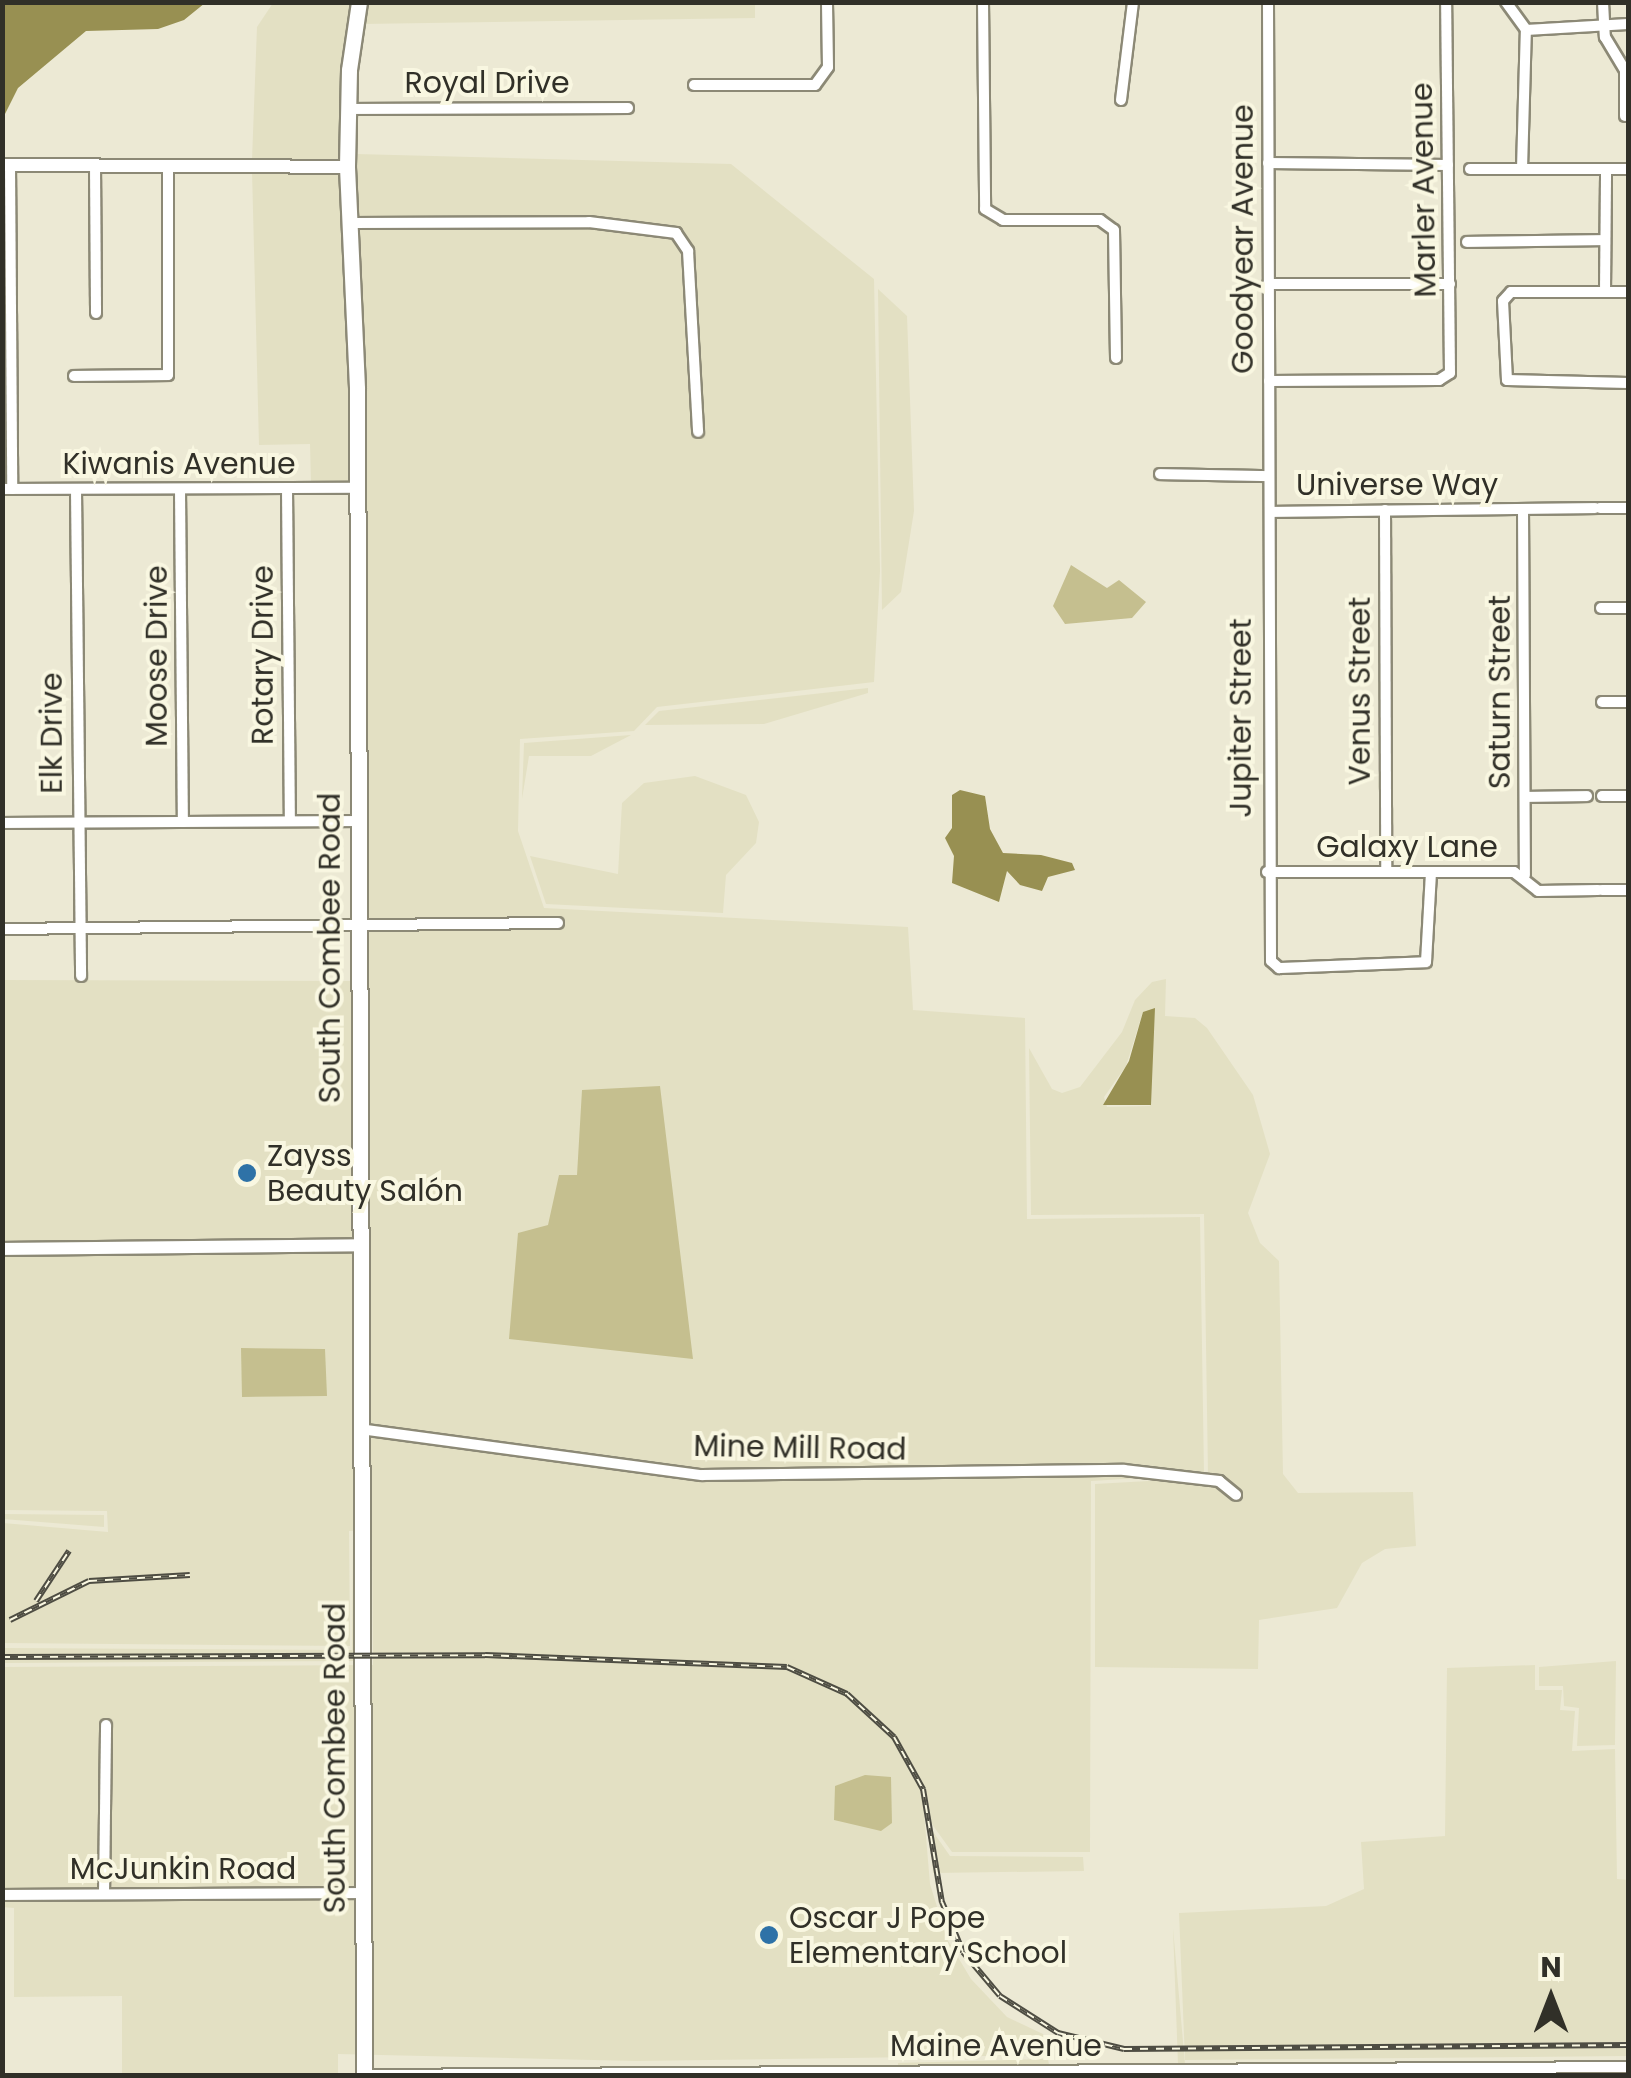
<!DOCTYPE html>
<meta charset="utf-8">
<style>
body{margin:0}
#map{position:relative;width:1631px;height:2078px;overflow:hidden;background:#ece9d4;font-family:Poppins,sans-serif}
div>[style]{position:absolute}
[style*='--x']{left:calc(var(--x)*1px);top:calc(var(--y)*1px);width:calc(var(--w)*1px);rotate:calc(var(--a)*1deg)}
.built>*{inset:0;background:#e3e0c3}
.green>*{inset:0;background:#c5bf8f}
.water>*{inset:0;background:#989052}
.roads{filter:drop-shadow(2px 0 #8c8976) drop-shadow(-2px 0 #8c8976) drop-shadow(0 2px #8c8976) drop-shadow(0 -2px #8c8976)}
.minor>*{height:10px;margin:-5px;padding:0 5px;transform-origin:5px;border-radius:5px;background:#fff}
.tertiary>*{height:12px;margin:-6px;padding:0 6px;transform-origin:6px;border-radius:6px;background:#fff}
.secondary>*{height:15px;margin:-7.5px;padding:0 7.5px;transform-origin:7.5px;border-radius:7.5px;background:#fff}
.rail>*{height:6px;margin-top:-3px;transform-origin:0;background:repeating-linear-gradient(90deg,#f9f7e1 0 8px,#4e4d43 0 16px);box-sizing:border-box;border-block:2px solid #4e4d43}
.dots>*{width:28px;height:28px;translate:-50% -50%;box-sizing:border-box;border:5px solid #f9f7e1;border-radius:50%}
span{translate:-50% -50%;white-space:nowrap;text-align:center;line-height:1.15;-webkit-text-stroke:8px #f9f7e1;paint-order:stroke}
.street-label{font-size:30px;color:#313028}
.poi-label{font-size:30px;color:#313028}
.left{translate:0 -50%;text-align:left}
.frame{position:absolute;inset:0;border:5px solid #313028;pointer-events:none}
.north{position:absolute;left:1501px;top:1948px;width:100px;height:100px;-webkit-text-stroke:8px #f9f7e1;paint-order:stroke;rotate:0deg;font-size:28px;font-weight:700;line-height:40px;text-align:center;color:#313028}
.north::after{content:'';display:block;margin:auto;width:35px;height:45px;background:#313028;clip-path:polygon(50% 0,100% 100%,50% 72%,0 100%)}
</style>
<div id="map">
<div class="built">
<div style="clip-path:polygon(273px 3px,354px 3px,342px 161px,252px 160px,257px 27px)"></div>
<div style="clip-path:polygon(364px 3px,755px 3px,755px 18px,362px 24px)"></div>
<div style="clip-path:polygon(356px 154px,731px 164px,874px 279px,880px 571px,874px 682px,657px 707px,634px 731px,520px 739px,518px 831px,544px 908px,908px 927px,913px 1010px,1025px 1018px,1027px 1219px,1200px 1217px,1204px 1474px,1091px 1481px,1090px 1852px,952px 1852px,924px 1813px,930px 1884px,947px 1939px,971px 1979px,1007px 2017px,1043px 2034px,1053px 2055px,636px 2061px,338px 2054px,338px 2075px,122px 2075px,122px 1996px,14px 1997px,14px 1908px,2px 1907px,3px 1667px,373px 1665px,372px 1529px,349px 1531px,350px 1646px,3px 1643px,3px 1523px,108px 1532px,107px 1511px,3px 1510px,3px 980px,366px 981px)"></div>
<div style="clip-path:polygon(252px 171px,343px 172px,352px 482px,311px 483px,310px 444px,259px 445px)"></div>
<div style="clip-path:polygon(878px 289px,907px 316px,914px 511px,901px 592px,882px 610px)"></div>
<div style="clip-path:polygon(868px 688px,868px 693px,764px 724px,645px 725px,659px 711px)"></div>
<div style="clip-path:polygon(631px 735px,591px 756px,529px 756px,522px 799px,524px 743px)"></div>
<div style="clip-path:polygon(695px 776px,746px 795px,759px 822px,756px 843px,726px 875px,723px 913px,546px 904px,530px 856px,618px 874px,622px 803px,644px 783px)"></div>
<div style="clip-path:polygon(evenodd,1166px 979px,1165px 1016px,1195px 1018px,1207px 1028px,1253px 1095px,1270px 1154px,1248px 1213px,1260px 1243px,1279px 1261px,1283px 1474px,1298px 1493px,1413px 1492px,1416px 1546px,1385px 1549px,1362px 1563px,1337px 1608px,1259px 1620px,1258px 1669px,1095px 1667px,1095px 1484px,1166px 1480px,1217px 1487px,1236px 1502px,1242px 1494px,1208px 1475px,1204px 1214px,1031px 1215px,1029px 1048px,1052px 1089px,1062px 1093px,1080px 1087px,1122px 1032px,1135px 1000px,1152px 982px,1166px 979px,1143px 1012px,1150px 1106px,1107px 1107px,1104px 1097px,1126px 1066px,1143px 1012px)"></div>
<div style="clip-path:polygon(3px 1514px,104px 1515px,104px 1527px,3px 1519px)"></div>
<div style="clip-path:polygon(353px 1534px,358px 1661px,3px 1663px,3px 1648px,352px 1650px)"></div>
<div style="clip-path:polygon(1616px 1661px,1615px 1745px,1577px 1746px,1579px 1708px,1564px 1706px,1563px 1686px,1539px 1686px,1539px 1667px)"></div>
<div style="clip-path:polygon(1535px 1665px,1535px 1690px,1562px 1690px,1560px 1710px,1575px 1711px,1572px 1751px,1615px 1749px,1617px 1879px,1628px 1880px,1628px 2056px,1185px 2060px,1179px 1913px,1326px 1906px,1364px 1889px,1361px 1842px,1445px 1836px,1447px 1668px)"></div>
<div style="clip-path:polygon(929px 1826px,950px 1856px,1083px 1857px,1084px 1871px,933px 1873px)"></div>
<div style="clip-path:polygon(1173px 1928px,1185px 2064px,1628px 2060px,1628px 2068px,1460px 2063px,1452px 2069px,1185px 2069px,1178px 2064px)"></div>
<div style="clip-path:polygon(1048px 2059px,1051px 2075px,914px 2066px,898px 2075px,898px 2063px)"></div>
</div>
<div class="green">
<div style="clip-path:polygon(1071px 565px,1107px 588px,1119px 580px,1146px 602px,1132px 618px,1065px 624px,1053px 606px)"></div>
<div style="clip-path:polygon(660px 1086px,693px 1359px,509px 1339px,518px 1233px,548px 1225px,559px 1175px,577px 1175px,582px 1090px)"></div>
<div style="clip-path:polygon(241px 1348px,325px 1349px,327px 1396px,242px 1397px)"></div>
<div style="clip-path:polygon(865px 1775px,891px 1777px,892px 1823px,881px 1831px,834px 1820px,835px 1786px)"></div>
</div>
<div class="water">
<div style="clip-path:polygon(3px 2px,205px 2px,205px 3px,184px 20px,158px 29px,86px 31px,18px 88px,3px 118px)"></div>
<div style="clip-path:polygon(960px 790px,985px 796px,990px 829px,1003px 853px,1041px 855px,1072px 863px,1075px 870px,1048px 877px,1042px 891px,1020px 885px,1007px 871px,999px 902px,952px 883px,954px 856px,945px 838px,952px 828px,952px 795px)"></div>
<div style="clip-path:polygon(1155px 1008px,1151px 1105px,1103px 1105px,1129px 1061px,1143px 1012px)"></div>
</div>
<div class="roads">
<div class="minor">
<div style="--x:983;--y:2;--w:207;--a:89.4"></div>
<div style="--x:985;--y:209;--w:21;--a:31"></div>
<div style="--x:1003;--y:220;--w:97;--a:0"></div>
<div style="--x:1100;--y:220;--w:17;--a:36"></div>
<div style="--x:1114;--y:230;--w:128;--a:89.1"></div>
<div style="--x:1268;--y:2;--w:959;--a:89.82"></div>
<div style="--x:1271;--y:961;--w:11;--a:41"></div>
<div style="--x:1279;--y:968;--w:147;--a:-2.3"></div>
<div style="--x:1426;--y:962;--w:89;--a:-86.8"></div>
<div style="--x:1506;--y:2;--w:34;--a:54"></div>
<div style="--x:1603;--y:2;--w:35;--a:87"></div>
<div style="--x:1605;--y:37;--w:39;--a:59"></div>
<div style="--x:1625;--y:70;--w:46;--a:90"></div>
<div style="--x:1526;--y:30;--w:102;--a:-3.4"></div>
<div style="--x:694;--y:85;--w:121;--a:0"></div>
<div style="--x:815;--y:85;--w:22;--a:-54"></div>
<div style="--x:828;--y:67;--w:65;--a:-90.9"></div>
<div style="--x:1121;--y:100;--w:99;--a:-83"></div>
<div style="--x:347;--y:109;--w:281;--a:-0.2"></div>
<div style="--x:1268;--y:163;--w:180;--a:0.6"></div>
<div style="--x:10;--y:165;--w:324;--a:89.6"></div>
<div style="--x:95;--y:166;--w:147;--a:89.6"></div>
<div style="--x:1470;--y:169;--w:158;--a:0"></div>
<div style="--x:1522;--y:169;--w:139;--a:-88.4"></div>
<div style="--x:351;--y:223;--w:238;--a:-0.2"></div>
<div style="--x:589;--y:222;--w:88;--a:7.2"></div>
<div style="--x:676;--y:233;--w:22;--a:56"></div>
<div style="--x:688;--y:251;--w:181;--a:86.8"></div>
<div style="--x:1467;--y:242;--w:138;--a:-0.8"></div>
<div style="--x:1268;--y:284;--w:182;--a:0"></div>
<div style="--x:1605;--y:292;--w:123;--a:-89.5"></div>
<div style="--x:1628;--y:292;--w:117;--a:180"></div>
<div style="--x:1511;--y:292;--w:12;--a:132"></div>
<div style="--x:1503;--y:301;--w:79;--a:87.1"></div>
<div style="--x:1507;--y:380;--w:121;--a:1.4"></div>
<div style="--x:74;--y:376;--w:94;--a:-0.6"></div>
<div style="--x:168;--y:375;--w:207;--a:-90"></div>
<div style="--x:1269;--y:381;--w:170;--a:-0.3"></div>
<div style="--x:1439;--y:380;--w:13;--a:-32"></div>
<div style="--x:1450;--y:373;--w:371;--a:-90.6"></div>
<div style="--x:1160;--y:474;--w:109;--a:1.1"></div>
<div style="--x:287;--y:488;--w:333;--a:89.5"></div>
<div style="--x:2;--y:489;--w:354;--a:-0.2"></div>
<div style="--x:76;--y:490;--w:486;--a:89.4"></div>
<div style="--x:180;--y:490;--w:332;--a:89.5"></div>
<div style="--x:1600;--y:508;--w:28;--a:0"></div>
<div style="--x:1523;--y:509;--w:366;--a:89.7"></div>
<div style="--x:1385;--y:510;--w:362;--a:89.8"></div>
<div style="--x:1271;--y:512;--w:324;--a:-0.7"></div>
<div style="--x:1601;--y:608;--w:27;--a:0"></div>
<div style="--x:1602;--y:702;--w:26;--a:0"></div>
<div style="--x:1602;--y:796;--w:26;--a:0"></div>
<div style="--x:1526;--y:797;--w:61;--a:-0.9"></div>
<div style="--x:2;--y:823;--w:355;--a:-0.3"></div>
<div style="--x:1267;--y:872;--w:247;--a:0"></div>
<div style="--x:1514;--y:872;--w:31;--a:38"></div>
<div style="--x:1538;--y:891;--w:60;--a:-1"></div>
<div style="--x:1602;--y:890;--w:26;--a:0"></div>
<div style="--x:2;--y:929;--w:556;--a:-0.62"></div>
<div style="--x:360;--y:1429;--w:345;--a:7.7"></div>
<div style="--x:702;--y:1475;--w:422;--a:-0.7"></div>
<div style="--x:1124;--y:1470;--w:96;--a:6.6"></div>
<div style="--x:1219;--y:1481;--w:22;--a:39"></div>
<div style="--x:104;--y:1894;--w:169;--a:-89.3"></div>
<div style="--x:2;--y:1895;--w:361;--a:-0.3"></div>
<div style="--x:364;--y:2075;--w:1264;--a:-0.36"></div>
</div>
<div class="tertiary">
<div style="--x:2;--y:165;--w:345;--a:0.3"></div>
<div style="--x:2;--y:1249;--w:356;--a:-0.6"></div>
</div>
<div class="secondary">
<div style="--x:359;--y:2;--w:69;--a:98.4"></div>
<div style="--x:349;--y:70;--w:97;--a:91.2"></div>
<div style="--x:347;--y:167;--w:222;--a:87.4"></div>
<div style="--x:357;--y:389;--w:1687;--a:89.76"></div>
</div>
</div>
<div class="rail">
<div style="--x:36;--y:1601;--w:60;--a:-56.6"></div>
<div style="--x:10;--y:1620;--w:88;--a:-26.3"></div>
<div style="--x:89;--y:1581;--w:101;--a:-3.4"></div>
<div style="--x:2;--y:1657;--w:483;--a:-0.2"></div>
<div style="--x:485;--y:1655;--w:302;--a:2.3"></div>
<div style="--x:787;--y:1667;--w:66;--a:24.2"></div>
<div style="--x:847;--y:1694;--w:64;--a:42.5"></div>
<div style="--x:894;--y:1737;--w:60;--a:60.9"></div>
<div style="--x:923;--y:1789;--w:115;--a:80.5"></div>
<div style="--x:942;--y:1902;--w:54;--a:67.2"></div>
<div style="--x:963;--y:1952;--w:57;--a:49.9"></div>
<div style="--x:1000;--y:1996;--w:69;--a:32.5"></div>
<div style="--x:1058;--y:2033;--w:68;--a:13.6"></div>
<div style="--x:1124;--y:2049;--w:504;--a:-0.45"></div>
</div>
<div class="dots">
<div style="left:247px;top:1173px;background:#2e72a7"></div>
<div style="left:769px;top:1935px;background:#2e72a7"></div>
</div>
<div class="street-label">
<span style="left:487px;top:83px">Royal Drive</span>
<span style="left:1424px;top:190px;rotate:-91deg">Marler Avenue</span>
<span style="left:1243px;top:239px;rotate:-90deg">Goodyear Avenue</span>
<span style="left:179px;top:464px">Kiwanis Avenue</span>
<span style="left:1397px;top:485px">Universe Way</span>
<span style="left:263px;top:655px;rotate:-90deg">Rotary Drive</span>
<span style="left:157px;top:656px;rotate:-90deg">Moose Drive</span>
<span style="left:1360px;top:691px;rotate:-90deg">Venus Street</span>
<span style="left:1500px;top:692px;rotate:-90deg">Saturn Street</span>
<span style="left:1241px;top:718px;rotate:-90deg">Jupiter Street</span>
<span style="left:52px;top:733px;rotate:-90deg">Elk Drive</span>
<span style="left:1407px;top:847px">Galaxy Lane</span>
<span style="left:330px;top:948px;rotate:-90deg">South Combee Road</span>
<span style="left:800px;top:1448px;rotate:1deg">Mine Mill Road</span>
<span style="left:335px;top:1758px;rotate:-90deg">South Combee Road</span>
<span style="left:183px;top:1869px">McJunkin Road</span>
<span style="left:996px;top:2046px">Maine Avenue</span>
</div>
<div class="poi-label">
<span class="left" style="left:267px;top:1173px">Zayss<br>Beauty Salón</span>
<span class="left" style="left:789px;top:1935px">Oscar J Pope<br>Elementary School</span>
</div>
<div class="frame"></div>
<div class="north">N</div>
</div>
